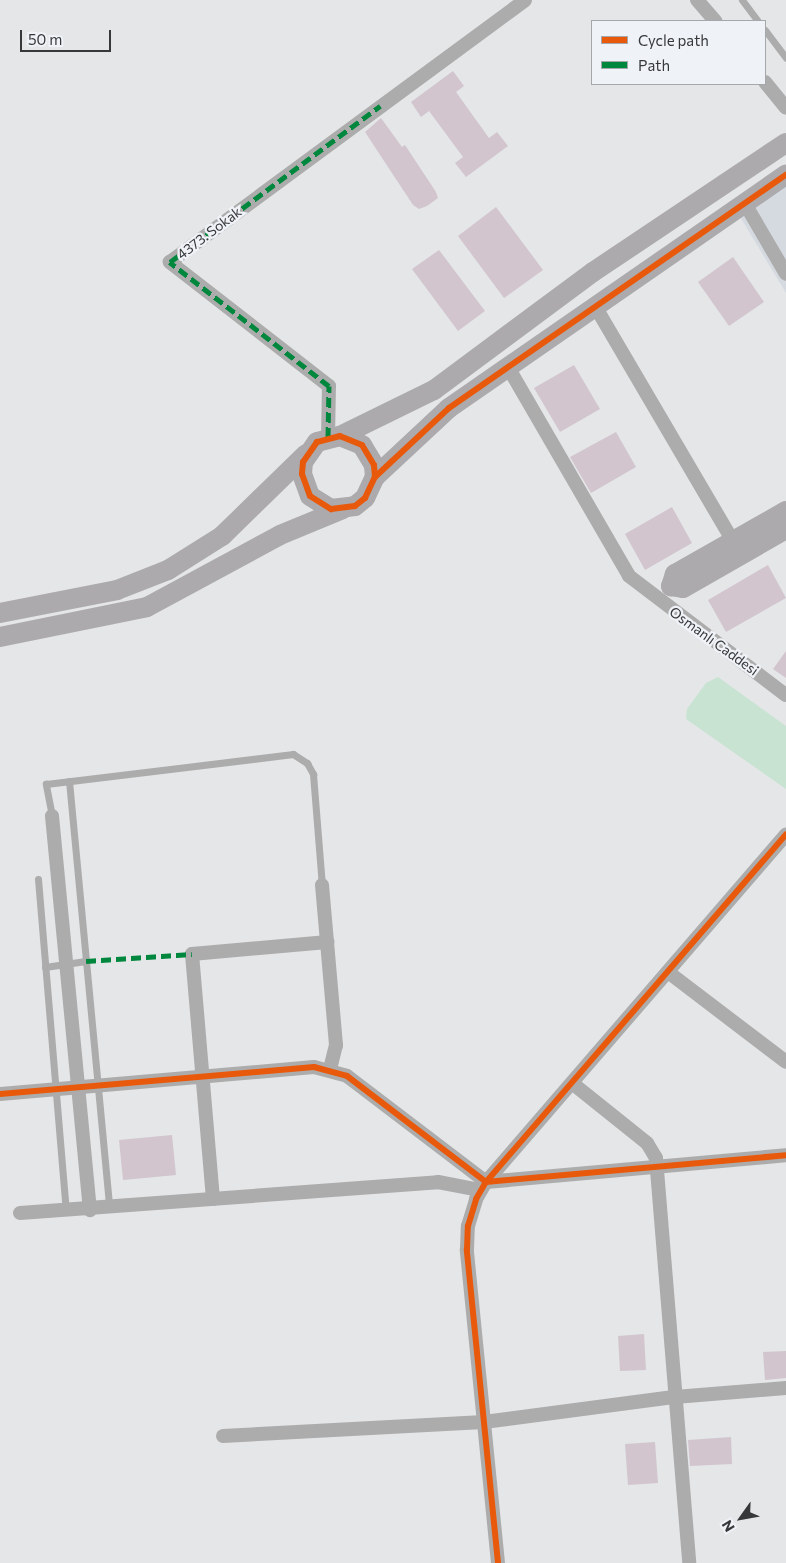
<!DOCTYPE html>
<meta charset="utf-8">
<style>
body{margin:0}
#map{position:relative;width:786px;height:1563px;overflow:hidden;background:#e4e6e8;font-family:Commissioner,sans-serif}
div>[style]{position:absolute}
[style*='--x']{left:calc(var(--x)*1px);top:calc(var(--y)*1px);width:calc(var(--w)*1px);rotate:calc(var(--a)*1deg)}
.built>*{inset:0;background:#d5dae1}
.green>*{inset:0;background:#c8e3d2}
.building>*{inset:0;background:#d2c5ce}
.lane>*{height:7px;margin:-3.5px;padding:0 3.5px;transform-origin:3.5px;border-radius:3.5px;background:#adacac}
.street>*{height:14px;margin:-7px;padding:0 7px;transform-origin:7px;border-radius:7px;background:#adacac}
.secondary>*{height:20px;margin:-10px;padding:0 10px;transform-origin:10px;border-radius:10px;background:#acaaac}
.quiet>*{height:5px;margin-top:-2.5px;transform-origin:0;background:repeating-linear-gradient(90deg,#00873e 0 10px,transparent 0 15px)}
.cycleway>*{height:6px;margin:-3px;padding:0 3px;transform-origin:3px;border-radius:3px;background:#e8590c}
span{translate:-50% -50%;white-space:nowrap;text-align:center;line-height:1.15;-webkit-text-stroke:4.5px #eff2f7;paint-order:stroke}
.street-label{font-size:14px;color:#37383a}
.legend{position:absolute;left:591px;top:20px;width:175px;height:65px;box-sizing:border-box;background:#eff2f7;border:1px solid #a5a8ab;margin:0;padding:6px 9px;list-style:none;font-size:15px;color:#37383a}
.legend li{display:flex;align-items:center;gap:10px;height:25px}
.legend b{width:25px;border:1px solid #a5a8ab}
.north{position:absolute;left:716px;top:1493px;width:50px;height:50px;-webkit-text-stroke:4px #eff2f7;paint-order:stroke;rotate:238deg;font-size:14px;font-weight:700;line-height:20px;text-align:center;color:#37383a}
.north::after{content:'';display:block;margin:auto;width:18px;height:22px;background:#37383a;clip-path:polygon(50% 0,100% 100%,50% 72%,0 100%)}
.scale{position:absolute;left:20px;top:30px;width:91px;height:22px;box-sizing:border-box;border:2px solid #37383a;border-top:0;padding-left:6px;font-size:15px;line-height:18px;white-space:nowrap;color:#37383a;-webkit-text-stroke:4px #eff2f7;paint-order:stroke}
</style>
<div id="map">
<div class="built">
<div style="clip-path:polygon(786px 184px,786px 293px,739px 215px)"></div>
</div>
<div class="green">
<div style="clip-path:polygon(718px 677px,786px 726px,786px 789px,686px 719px,687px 709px,706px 683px)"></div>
</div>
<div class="building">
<div style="clip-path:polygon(453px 71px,464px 86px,456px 92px,489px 138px,497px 132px,508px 146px,466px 177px,455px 163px,463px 157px,429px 111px,421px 117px,411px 102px)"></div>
<div style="clip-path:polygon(381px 118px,402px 147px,405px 145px,436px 192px,438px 198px,427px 206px,419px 209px,413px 205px,365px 132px)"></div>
<div style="clip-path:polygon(496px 207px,543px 270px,504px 298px,458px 236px)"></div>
<div style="clip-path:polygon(439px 250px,485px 311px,458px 331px,412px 269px)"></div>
<div style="clip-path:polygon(733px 257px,764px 302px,729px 326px,698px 282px)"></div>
<div style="clip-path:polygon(574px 365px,600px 409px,560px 432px,534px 388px)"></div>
<div style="clip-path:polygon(616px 432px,636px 467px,591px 493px,570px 457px)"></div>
<div style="clip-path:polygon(672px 507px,692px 543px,645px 570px,625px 534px)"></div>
<div style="clip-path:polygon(768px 565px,786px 598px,726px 632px,708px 600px)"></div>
<div style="clip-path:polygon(786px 651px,786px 678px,773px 669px)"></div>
<div style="clip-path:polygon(172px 1135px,176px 1175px,123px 1180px,119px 1140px)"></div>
<div style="clip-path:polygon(644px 1334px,646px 1370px,620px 1371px,618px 1336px)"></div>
<div style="clip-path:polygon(786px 1351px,786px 1378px,765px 1380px,763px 1352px)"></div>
<div style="clip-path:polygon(731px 1437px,732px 1464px,690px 1466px,688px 1440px)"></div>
<div style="clip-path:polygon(655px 1442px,658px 1483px,628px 1485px,625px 1444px)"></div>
</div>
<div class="lane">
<div style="--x:742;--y:0;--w:26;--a:53"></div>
<div style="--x:765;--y:30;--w:35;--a:53"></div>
<div style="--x:69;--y:781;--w:429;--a:84.6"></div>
<div style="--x:52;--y:816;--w:33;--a:-101"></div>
<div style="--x:46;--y:784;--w:249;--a:-6.9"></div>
<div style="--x:293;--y:754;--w:17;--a:33"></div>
<div style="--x:307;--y:763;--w:13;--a:61"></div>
<div style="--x:313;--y:774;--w:111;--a:85.4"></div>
<div style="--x:38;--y:879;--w:333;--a:85.2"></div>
<div style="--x:45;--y:967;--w:41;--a:-8.3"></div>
</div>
<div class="street">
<div style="--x:697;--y:0;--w:28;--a:49"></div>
<div style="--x:765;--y:82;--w:33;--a:51"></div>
<div style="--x:744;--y:202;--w:83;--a:59.7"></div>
<div style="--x:595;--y:306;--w:273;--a:59.6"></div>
<div style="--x:508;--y:367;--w:241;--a:59.9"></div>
<div style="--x:629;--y:576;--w:197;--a:37.2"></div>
<div style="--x:328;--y:437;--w:51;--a:-88.9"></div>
<div style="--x:329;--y:386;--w:202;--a:-142.1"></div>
<div style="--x:170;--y:262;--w:441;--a:-36.4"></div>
<div style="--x:52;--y:816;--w:396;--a:84.5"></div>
<div style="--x:322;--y:885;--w:161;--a:85"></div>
<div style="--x:336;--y:1045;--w:25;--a:104"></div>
<div style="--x:668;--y:972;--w:148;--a:37.3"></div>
<div style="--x:572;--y:1083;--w:96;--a:38.7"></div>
<div style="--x:647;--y:1143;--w:17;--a:59"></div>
<div style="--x:656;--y:1158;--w:406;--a:85.3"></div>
<div style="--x:0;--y:1094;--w:315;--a:-4.9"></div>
<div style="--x:314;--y:1067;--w:34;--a:15"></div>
<div style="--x:347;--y:1076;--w:175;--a:37.3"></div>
<div style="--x:486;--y:1182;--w:301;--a:-5.1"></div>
<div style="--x:213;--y:1199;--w:246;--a:-94.9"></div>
<div style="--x:192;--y:954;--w:136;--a:-5.1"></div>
<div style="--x:20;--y:1213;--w:419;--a:-4.2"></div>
<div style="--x:438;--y:1182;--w:43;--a:10.8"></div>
<div style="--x:223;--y:1436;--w:261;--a:-3.1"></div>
<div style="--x:484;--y:1422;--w:193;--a:-7.5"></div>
<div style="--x:675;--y:1397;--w:111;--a:-4.6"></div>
<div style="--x:498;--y:1563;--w:315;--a:-95.7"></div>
<div style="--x:467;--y:1250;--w:24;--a:-88"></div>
<div style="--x:468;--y:1226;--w:28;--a:-73"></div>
<div style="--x:476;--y:1199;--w:20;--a:-60"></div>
<div style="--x:486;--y:1182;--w:459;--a:-49.2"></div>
</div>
<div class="secondary">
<div style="--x:340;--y:436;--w:105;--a:-26.1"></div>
<div style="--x:434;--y:390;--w:198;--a:-36.6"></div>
<div style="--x:593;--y:272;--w:232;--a:-33.8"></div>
<div style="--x:375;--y:477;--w:12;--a:-95"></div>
<div style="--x:374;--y:465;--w:23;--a:-121"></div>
<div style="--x:362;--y:445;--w:24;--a:-158"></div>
<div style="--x:340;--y:436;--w:24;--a:165"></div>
<div style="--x:317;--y:442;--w:24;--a:125"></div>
<div style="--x:303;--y:462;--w:12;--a:95"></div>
<div style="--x:302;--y:474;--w:23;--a:70"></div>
<div style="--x:310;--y:496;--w:25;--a:32"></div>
<div style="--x:331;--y:509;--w:24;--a:-7"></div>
<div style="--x:355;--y:506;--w:13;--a:-39"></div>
<div style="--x:365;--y:498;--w:23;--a:-65"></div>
<div style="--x:375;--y:477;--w:101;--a:-43"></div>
<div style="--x:449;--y:408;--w:410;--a:-34.7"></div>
<div style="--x:786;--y:511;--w:128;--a:150.4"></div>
<div style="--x:675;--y:574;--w:13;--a:108"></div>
<div style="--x:671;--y:586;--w:12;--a:9"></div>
<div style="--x:683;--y:588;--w:119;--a:-29.8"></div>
<div style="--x:0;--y:613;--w:119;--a:-11.1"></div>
<div style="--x:117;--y:590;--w:55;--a:-21.4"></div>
<div style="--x:168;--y:570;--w:64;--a:-32.2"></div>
<div style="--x:222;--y:536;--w:117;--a:-44.3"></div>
<div style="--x:0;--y:637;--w:150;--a:-11.5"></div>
<div style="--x:147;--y:607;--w:151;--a:-28.4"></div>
<div style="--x:280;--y:535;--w:68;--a:-22.4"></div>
</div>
<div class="quiet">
<div style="--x:328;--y:437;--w:51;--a:-88.9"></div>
<div style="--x:329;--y:386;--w:202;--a:-142.1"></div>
<div style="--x:170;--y:262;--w:262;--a:-36.6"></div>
<div style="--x:86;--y:961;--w:106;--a:-3.8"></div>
</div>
<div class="cycleway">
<div style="--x:375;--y:477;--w:12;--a:-95"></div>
<div style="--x:374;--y:465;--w:23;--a:-121"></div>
<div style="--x:362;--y:445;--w:24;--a:-158"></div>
<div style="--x:340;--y:436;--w:24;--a:165"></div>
<div style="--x:317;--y:442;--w:24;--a:125"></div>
<div style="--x:303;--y:462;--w:12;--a:95"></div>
<div style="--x:302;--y:474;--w:23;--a:70"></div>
<div style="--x:310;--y:496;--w:25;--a:32"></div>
<div style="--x:331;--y:509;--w:24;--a:-7"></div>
<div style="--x:355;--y:506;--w:13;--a:-39"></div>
<div style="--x:365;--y:498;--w:23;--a:-65"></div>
<div style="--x:375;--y:477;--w:101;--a:-43"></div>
<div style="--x:449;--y:408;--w:410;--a:-34.7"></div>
<div style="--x:0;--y:1094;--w:315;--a:-4.9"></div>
<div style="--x:314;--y:1067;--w:34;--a:15"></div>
<div style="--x:347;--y:1076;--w:175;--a:37.3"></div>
<div style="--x:486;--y:1182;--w:301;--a:-5.1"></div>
<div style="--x:498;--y:1563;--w:315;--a:-95.7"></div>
<div style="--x:467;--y:1250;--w:24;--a:-88"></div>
<div style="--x:468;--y:1226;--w:28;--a:-73"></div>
<div style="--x:476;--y:1199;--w:20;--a:-60"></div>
<div style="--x:486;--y:1182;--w:459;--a:-49.2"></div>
</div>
<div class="street-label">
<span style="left:209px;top:233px;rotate:-37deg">4373. Sokak</span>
<span style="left:714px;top:641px;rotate:36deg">Osmanlı Caddesi</span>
</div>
<ul class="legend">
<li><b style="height:6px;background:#e8590c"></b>Cycle path</li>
<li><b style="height:6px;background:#00873e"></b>Path</li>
</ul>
<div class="north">N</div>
<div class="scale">50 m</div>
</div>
